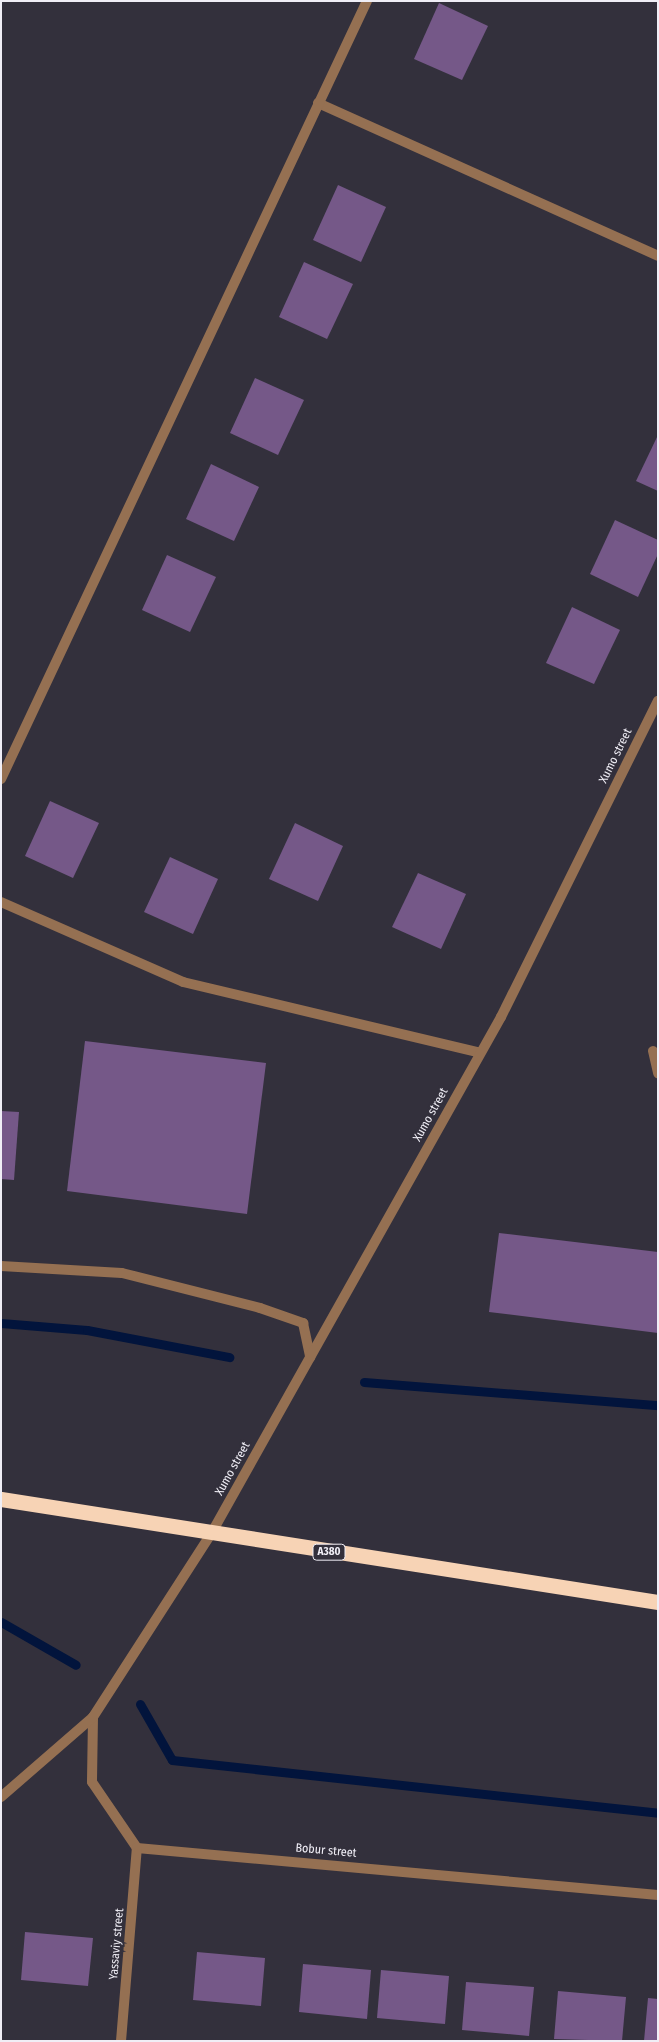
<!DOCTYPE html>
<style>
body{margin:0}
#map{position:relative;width:659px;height:2042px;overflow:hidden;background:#33303c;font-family:"Fira Sans Condensed",sans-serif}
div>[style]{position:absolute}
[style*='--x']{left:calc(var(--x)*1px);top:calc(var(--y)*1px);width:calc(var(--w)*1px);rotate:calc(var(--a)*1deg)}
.stream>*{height:9px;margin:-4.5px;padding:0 4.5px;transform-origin:4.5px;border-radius:4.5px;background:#02143c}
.building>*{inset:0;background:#755888}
.lane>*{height:10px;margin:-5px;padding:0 5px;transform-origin:5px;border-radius:5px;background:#957052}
.street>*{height:10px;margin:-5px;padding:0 5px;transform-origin:5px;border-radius:5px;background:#957052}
.highway>*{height:15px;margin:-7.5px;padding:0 7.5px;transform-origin:7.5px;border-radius:7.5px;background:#f7d3b5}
span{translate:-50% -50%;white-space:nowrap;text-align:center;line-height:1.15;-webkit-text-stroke:4px #33303c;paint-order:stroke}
.shield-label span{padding:1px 4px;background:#33303c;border:1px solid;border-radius:4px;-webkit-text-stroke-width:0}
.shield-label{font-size:11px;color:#f0eef6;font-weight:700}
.street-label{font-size:12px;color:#f0eef6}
.frame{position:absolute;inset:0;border:2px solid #f0eef6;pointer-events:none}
</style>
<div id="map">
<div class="stream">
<div style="--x:1;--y:1323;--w:86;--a:4.7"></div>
<div style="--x:87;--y:1330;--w:145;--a:10.8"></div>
<div style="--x:364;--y:1382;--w:295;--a:4.5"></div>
<div style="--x:1;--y:1622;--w:86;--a:29.8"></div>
<div style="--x:140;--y:1704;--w:64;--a:60.3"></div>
<div style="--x:172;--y:1760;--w:489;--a:6.2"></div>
</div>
<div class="building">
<div style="clip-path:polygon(439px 3px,488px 26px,462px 80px,414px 59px)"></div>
<div style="clip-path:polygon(338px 185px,386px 207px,361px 262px,313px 240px)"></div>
<div style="clip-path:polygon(304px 262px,353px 284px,327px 339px,279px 317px)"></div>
<div style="clip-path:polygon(255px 378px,304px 400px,278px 455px,230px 433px)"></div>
<div style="clip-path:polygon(658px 435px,658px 491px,636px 481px)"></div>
<div style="clip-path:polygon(211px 464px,259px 487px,234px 541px,186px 519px)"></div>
<div style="clip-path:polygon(615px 520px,658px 540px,658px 554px,638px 597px,590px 574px)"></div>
<div style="clip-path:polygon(167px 555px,216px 577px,190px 632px,142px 610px)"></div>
<div style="clip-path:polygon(572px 607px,620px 630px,594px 684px,546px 663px)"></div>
<div style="clip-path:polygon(50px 801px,99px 823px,73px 878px,25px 856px)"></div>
<div style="clip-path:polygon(295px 823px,343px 846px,318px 901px,269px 879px)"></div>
<div style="clip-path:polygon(170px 857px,218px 879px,193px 934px,144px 912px)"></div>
<div style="clip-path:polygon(418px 873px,466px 894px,441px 949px,392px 927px)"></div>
<div style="clip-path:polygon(85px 1041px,266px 1063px,247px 1214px,67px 1191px)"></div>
<div style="clip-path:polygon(1px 1111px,19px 1112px,14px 1180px,1px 1179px)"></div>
<div style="clip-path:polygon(499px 1233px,658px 1252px,658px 1333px,489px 1312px)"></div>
<div style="clip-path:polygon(25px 1932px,93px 1938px,88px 1986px,21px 1980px)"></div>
<div style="clip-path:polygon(197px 1952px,265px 1958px,261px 2006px,193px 2000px)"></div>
<div style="clip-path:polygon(303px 1964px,371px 1970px,367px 2019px,299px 2012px)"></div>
<div style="clip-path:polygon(381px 1970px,449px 1976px,445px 2024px,377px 2018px)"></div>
<div style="clip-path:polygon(466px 1982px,534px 1987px,529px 2036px,462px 2030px)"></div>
<div style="clip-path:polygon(558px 1991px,626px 1997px,622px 2041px,554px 2039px)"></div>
<div style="clip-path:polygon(648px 1998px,658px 1999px,658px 2041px,644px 2041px)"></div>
</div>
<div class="lane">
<div style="--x:318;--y:103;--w:373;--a:24.2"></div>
<div style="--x:1;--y:779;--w:860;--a:-64.81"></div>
<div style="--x:1;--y:902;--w:199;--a:23.7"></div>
<div style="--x:183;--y:982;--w:305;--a:13.4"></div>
<div style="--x:653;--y:1051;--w:23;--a:77"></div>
<div style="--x:1;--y:1266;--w:121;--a:3.3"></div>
<div style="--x:122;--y:1273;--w:142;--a:14.2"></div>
<div style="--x:260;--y:1308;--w:46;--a:19.2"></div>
<div style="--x:303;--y:1323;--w:35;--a:78"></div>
</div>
<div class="street">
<div style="--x:93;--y:1717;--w:65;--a:90.9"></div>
<div style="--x:92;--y:1782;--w:80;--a:55.7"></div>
<div style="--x:137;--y:1848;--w:523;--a:5.15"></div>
<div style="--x:1;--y:1797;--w:122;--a:-41"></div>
<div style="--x:93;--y:1717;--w:218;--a:-57.2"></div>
<div style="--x:211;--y:1534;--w:593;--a:-60.71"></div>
<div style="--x:501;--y:1017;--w:353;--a:-63.6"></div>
<div style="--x:121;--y:2041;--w:194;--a:-85.3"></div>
</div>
<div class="highway">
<div style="--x:1;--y:1499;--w:665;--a:8.91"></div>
</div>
<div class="shield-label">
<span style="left:329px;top:1552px">A380</span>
</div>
<div class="street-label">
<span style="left:616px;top:756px;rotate:-64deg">Xumo street</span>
<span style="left:431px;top:1115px;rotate:-61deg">Xumo street</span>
<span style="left:233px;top:1469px;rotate:-61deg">Xumo street</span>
<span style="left:326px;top:1851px;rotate:5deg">Bobur street</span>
<span style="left:117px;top:1944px;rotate:-85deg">Yassaviy street</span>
</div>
<div class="frame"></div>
</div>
